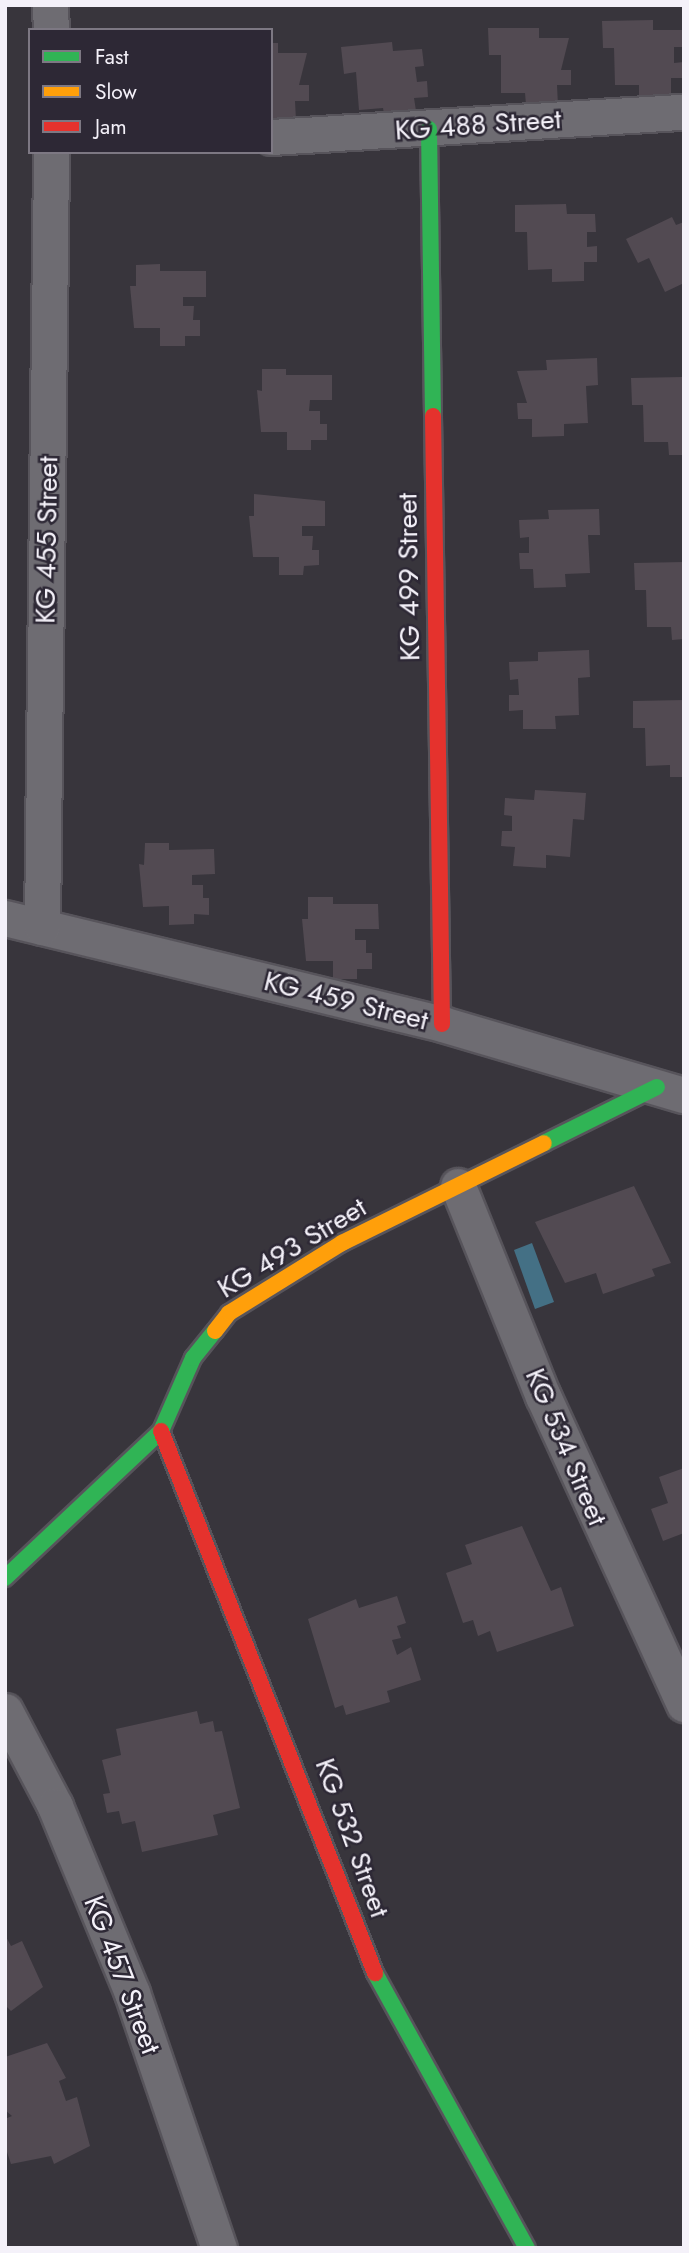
<!DOCTYPE html>
<style>
body{margin:0}
#map{position:relative;width:689px;height:2253px;overflow:hidden;background:#38353c;font-family:Jost,sans-serif}
div>[style]{position:absolute}
[style*='--x']{left:calc(var(--x)*1px);top:calc(var(--y)*1px);width:calc(var(--w)*1px);rotate:calc(var(--a)*1deg)}
.water>*{inset:0;background:#447085}
.building>*{inset:0;background:#524a52}
.roads{filter:drop-shadow(2px 0 #57545b) drop-shadow(-2px 0 #57545b) drop-shadow(0 2px #57545b) drop-shadow(0 -2px #57545b)}
.street>*{height:35px;margin:-17.5px;padding:0 17.5px;transform-origin:17.5px;border-radius:17.5px;background:#6e6c72}
.fast>*{height:16px;margin:-8px;padding:0 8px;transform-origin:8px;border-radius:8px;background:#30b455}
.slow>*{height:16px;margin:-8px;padding:0 8px;transform-origin:8px;border-radius:8px;background:#ff9f0a}
.jam>*{height:16px;margin:-8px;padding:0 8px;transform-origin:8px;border-radius:8px;background:#e5322d}
span{translate:-50% -50%;white-space:nowrap;text-align:center;line-height:1.15;-webkit-text-stroke:5px #2d2835;paint-order:stroke}
.street-label{font-size:28px;color:#f4f1f9}
.frame{position:absolute;inset:0;border:7px solid #f4f1f9;pointer-events:none}
.legend{position:absolute;left:28px;top:28px;width:245px;height:126px;box-sizing:border-box;background:#2d2835;border:2px solid #7d7883;margin:0;padding:9px 12px;list-style:none;font-size:21px;color:#f4f1f9}
.legend li{display:flex;align-items:center;gap:14px;height:35px}
.legend b{width:35px;border:2px solid #7d7883}
</style>
<div id="map">
<div class="water">
<div style="clip-path:polygon(532px 1243px,554px 1302px,535px 1309px,514px 1250px)"></div>
</div>
<div class="building">
<div style="clip-path:polygon(653px 20px,653px 30px,683px 30px,683px 47px,674px 47px,674px 63px,684px 62px,684px 78px,671px 78px,671px 97px,639px 98px,639px 85px,615px 85px,614px 48px,603px 48px,602px 21px)"></div>
<div style="clip-path:polygon(488px 28px,539px 28px,539px 38px,569px 38px,561px 70px,571px 70px,571px 85px,557px 85px,558px 105px,526px 105px,525px 93px,501px 93px,501px 55px,489px 55px)"></div>
<div style="clip-path:polygon(392px 42px,393px 51px,422px 49px,424px 66px,415px 67px,417px 82px,427px 81px,428px 97px,414px 98px,417px 117px,385px 120px,383px 108px,359px 110px,356px 72px,344px 74px,341px 47px)"></div>
<div style="clip-path:polygon(271px 43px,278px 43px,278px 53px,307px 53px,299px 85px,309px 85px,309px 101px,295px 101px,296px 120px,271px 120px)"></div>
<div style="clip-path:polygon(566px 204px,567px 214px,595px 214px,596px 232px,587px 232px,587px 247px,597px 246px,597px 262px,584px 262px,584px 281px,552px 282px,552px 269px,528px 270px,527px 232px,515px 232px,515px 205px)"></div>
<div style="clip-path:polygon(672px 217px,676px 225px,684px 222px,684px 283px,665px 292px,649px 258px,638px 263px,626px 239px)"></div>
<div style="clip-path:polygon(160px 264px,160px 271px,206px 271px,206px 297px,183px 297px,183px 306px,194px 306px,193px 320px,200px 320px,200px 336px,185px 336px,185px 346px,160px 346px,160px 328px,134px 328px,130px 286px,136px 286px,136px 265px)"></div>
<div style="clip-path:polygon(597px 358px,598px 385px,586px 386px,588px 423px,564px 424px,564px 436px,532px 437px,532px 419px,518px 419px,517px 403px,527px 403px,517px 371px,547px 370px,546px 360px)"></div>
<div style="clip-path:polygon(262px 369px,286px 369px,286px 375px,332px 375px,332px 400px,310px 400px,309px 411px,320px 411px,320px 424px,327px 424px,327px 440px,311px 440px,311px 450px,287px 450px,287px 432px,261px 432px,257px 390px,262px 391px)"></div>
<div style="clip-path:polygon(683px 377px,684px 455px,669px 455px,668px 442px,644px 442px,643px 405px,632px 405px,631px 378px)"></div>
<div style="clip-path:polygon(254px 494px,325px 501px,325px 526px,302px 526px,302px 536px,313px 536px,312px 550px,319px 550px,319px 565px,304px 566px,303px 575px,279px 575px,279px 557px,253px 557px,249px 516px,254px 516px)"></div>
<div style="clip-path:polygon(599px 509px,600px 535px,588px 535px,590px 573px,565px 574px,566px 587px,534px 588px,533px 569px,520px 569px,519px 553px,529px 553px,529px 537px,520px 538px,519px 520px,549px 519px,548px 510px)"></div>
<div style="clip-path:polygon(684px 562px,684px 639px,672px 640px,671px 627px,647px 627px,646px 590px,635px 590px,634px 563px)"></div>
<div style="clip-path:polygon(589px 650px,590px 677px,578px 678px,579px 715px,555px 716px,556px 729px,523px 729px,523px 710px,509px 711px,509px 695px,519px 695px,518px 679px,510px 680px,509px 662px,538px 661px,538px 652px)"></div>
<div style="clip-path:polygon(684px 700px,684px 777px,670px 777px,670px 765px,646px 766px,645px 728px,633px 728px,633px 701px)"></div>
<div style="clip-path:polygon(535px 790px,586px 793px,584px 820px,573px 819px,570px 857px,546px 855px,546px 868px,513px 866px,515px 847px,501px 846px,502px 831px,512px 831px,512px 816px,504px 815px,505px 798px,534px 800px)"></div>
<div style="clip-path:polygon(145px 843px,169px 843px,169px 850px,214px 849px,215px 874px,192px 875px,192px 885px,203px 885px,203px 898px,209px 898px,209px 915px,194px 914px,194px 924px,169px 925px,169px 906px,143px 907px,139px 864px,144px 865px)"></div>
<div style="clip-path:polygon(308px 897px,333px 897px,333px 904px,378px 904px,379px 929px,355px 929px,355px 940px,366px 940px,366px 953px,372px 953px,372px 969px,357px 969px,357px 979px,333px 979px,333px 961px,306px 961px,302px 919px,308px 919px)"></div>
<div style="clip-path:polygon(634px 1186px,671px 1263px,652px 1269px,655px 1276px,603px 1294px,596px 1273px,565px 1283px,535px 1222px)"></div>
<div style="clip-path:polygon(684px 1468px,684px 1533px,663px 1541px,651px 1509px,668px 1503px,659px 1477px)"></div>
<div style="clip-path:polygon(522px 1526px,551px 1591px,561px 1587px,574px 1626px,497px 1652px,490px 1631px,478px 1636px,473px 1620px,463px 1623px,446px 1573px,472px 1564px,465px 1545px)"></div>
<div style="clip-path:polygon(397px 1596px,406px 1623px,397px 1626px,401px 1638px,392px 1640px,397px 1655px,411px 1647px,421px 1680px,387px 1691px,390px 1702px,346px 1715px,343px 1705px,335px 1708px,308px 1619px,356px 1599px,359px 1608px)"></div>
<div style="clip-path:polygon(197px 1711px,200px 1724px,213px 1721px,215px 1732px,222px 1731px,240px 1808px,213px 1815px,218px 1835px,142px 1852px,135px 1821px,122px 1824px,119px 1811px,107px 1813px,103px 1794px,110px 1793px,102px 1760px,121px 1755px,116px 1729px)"></div>
<div style="clip-path:polygon(5px 1935px,11px 1946px,22px 1941px,43px 1987px,11px 2011px,5px 2005px)"></div>
<div style="clip-path:polygon(47px 2043px,66px 2078px,59px 2081px,66px 2101px,77px 2097px,90px 2146px,54px 2164px,51px 2156px,11px 2164px,5px 2146px,5px 2119px,12px 2116px,5px 2110px,5px 2057px)"></div>
</div>
<div class="roads">
<div class="street">
<div style="--x:50;--y:5;--w:25;--a:88"></div>
<div style="--x:271;--y:137;--w:414;--a:-3.5"></div>
<div style="--x:5;--y:918;--w:450;--a:13.6"></div>
<div style="--x:442;--y:1024;--w:252;--a:16.4"></div>
<div style="--x:42;--y:927;--w:775;--a:-89.33"></div>
<div style="--x:458;--y:1186;--w:227;--a:68"></div>
<div style="--x:543;--y:1396;--w:339;--a:65.4"></div>
<div style="--x:5;--y:1711;--w:107;--a:62.2"></div>
<div style="--x:55;--y:1806;--w:202;--a:67.6"></div>
<div style="--x:132;--y:1993;--w:269;--a:71.2"></div>
</div>
<div class="fast">
<div style="--x:429;--y:129;--w:287;--a:89.2"></div>
<div style="--x:544;--y:1143;--w:126;--a:-26.4"></div>
<div style="--x:5;--y:1578;--w:214;--a:-43.3"></div>
<div style="--x:161;--y:1431;--w:80;--a:-66.3"></div>
<div style="--x:193;--y:1358;--w:35;--a:-51"></div>
<div style="--x:375;--y:1973;--w:314;--a:61.1"></div>
</div>
<div class="slow">
<div style="--x:215;--y:1331;--w:23;--a:-52"></div>
<div style="--x:229;--y:1313;--w:133;--a:-31.8"></div>
<div style="--x:342;--y:1243;--w:225;--a:-26.3"></div>
</div>
<div class="jam">
<div style="--x:433;--y:416;--w:608;--a:89.15"></div>
<div style="--x:161;--y:1431;--w:583;--a:68.45"></div>
</div>
</div>
<div class="street-label">
<span style="left:478px;top:125px;rotate:-4deg">KG 488 Street</span>
<span style="left:47px;top:540px;rotate:-89deg">KG 455 Street</span>
<span style="left:409px;top:577px;rotate:-91deg">KG 499 Street</span>
<span style="left:346px;top:1001px;rotate:14deg">KG 459 Street</span>
<span style="left:292px;top:1248px;rotate:-31deg">KG 493 Street</span>
<span style="left:566px;top:1447px;rotate:67deg">KG 534 Street</span>
<span style="left:352px;top:1838px;rotate:70deg">KG 532 Street</span>
<span style="left:122px;top:1975px;rotate:69deg">KG 457 Street</span>
</div>
<div class="frame"></div>
<ul class="legend">
<li><b style="height:9px;background:#30b455"></b>Fast</li>
<li><b style="height:9px;background:#ff9f0a"></b>Slow</li>
<li><b style="height:9px;background:#e5322d"></b>Jam</li>
</ul>
</div>
